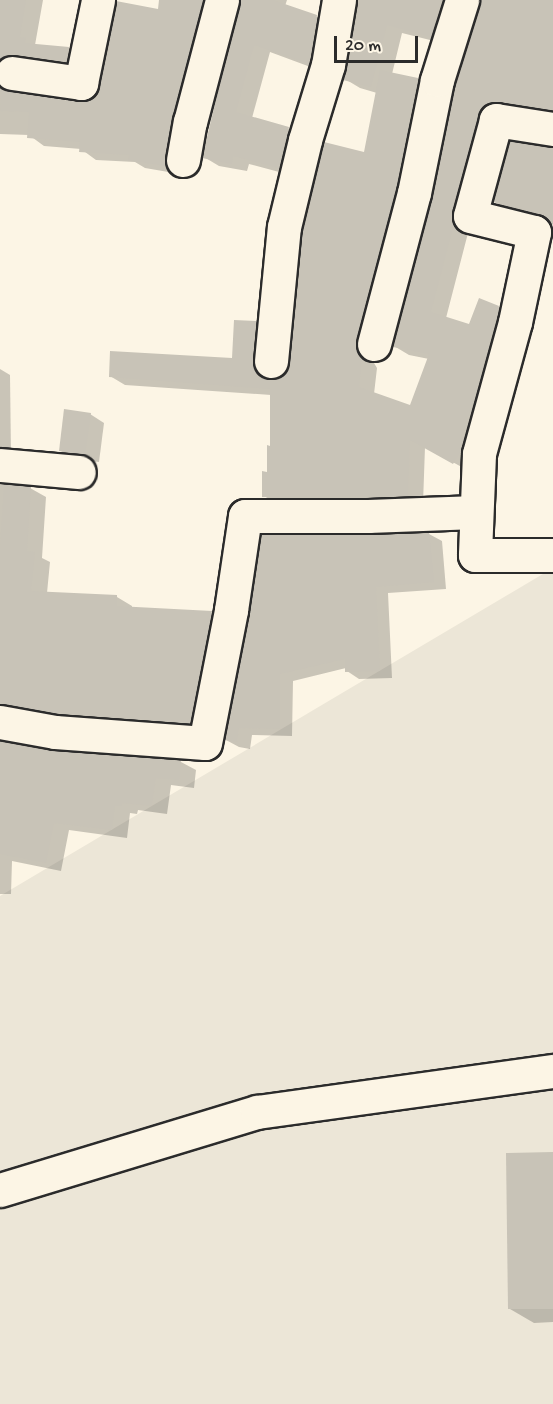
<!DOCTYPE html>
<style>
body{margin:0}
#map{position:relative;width:553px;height:1404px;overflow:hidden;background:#fcf5e5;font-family:"Gochi Hand",sans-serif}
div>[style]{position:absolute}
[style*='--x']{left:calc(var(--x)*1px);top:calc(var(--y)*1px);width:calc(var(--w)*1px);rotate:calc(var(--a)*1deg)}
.built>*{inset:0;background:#ece6d7}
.shadow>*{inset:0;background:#0003}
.building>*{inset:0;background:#c8c3b7}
.roads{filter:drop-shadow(2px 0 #2b2b2b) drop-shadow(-2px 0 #2b2b2b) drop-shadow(0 2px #2b2b2b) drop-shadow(0 -2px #2b2b2b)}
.street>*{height:33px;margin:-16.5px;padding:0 16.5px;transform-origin:16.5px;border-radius:16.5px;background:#fcf5e5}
span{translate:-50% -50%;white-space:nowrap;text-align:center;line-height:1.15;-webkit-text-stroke:4.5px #fcf5e5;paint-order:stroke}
.scale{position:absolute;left:334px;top:36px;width:84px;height:27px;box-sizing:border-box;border:3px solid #2b2b2b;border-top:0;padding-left:8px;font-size:18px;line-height:21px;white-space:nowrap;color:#2b2b2b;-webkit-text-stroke:4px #fcf5e5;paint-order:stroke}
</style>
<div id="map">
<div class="built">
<div style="clip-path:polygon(553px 568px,553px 1404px,0 1404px,0 896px)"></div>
</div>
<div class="shadow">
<div style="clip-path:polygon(0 0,43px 0,35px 45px,69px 48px,84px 57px,81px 70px,8px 80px,12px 93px,78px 103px,88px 102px,96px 97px,166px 12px,169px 0,221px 0,180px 174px,145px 168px,135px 162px,96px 160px,81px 149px,44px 146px,29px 135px,0 134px)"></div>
<div style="clip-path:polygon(242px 0,287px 0,285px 6px,317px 17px,332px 25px,324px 72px,270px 52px,252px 118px,289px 129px,304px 137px,294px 176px,249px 164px,247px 171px,219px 166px,204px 157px)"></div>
<div style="clip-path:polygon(359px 0,462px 0,446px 44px,402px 33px,392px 74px,418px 79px,433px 88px,371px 358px,377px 368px,374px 394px,411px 407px,429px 359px,409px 355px,394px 346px,482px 0,553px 0,553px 116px,514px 109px,467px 220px,468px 233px,446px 318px,470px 326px,499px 307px,514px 316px,469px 471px,425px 447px,423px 504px,279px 505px,264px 496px,271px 447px,271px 395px,125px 385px,110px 376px,234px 360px,256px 322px,271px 331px,267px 369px,269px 379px,279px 380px,287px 373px,365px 154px,377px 93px,360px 88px,345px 79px)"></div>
<div style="clip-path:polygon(553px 149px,553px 224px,515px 213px,495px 202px)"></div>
<div style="clip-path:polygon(0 369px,10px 375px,11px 456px,0 462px)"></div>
<div style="clip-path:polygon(90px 414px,104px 423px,99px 462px,75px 459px,61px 451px)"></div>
<div style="clip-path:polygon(0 484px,30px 488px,46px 497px,42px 558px,50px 562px,47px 593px,117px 597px,132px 606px,132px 608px,211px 613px,226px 621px,205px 731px,15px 712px,0 704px)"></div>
<div style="clip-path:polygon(429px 534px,442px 541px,446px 589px,388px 593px,392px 678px,359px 679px,347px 671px,346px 668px,293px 681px,292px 736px,252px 735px,250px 749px,239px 747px,226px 740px,251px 614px)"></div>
<div style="clip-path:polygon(0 742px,53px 752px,181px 762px,196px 770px,194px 788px,171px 785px,167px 814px,138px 810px,137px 814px,130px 813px,127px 838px,69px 830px,61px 871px,12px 861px,11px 894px,0 894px)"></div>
<div style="clip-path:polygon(553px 1153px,553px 1322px,534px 1323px,510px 1309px)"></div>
</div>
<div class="building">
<div style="clip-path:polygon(0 0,26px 0,20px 37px,26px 38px,25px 43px,69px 47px,66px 62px,15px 54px,0 59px)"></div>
<div style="clip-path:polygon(159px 0,203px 0,172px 119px,165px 166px,128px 160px,129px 155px,79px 152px,80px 142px,27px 138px,29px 112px,0 111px,1px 88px,9px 92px,78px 102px,88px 100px,96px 95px,99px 87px,116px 1px,158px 9px)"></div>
<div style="clip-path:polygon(240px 0,273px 0,317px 15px,309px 64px,254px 45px,236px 112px,289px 127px,279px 168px,233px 156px,232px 164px,202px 158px)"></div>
<div style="clip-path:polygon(357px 0,442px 0,431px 37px,387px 25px,371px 87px,343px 80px)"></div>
<div style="clip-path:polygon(480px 0,553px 0,553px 110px,498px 101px,483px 107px,478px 115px,452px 211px,454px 224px,431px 312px,469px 324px,479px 298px,499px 306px,473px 404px,461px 437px,464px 438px,461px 451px,453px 464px,410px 440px,408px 496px,262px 497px,262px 471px,267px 472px,267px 445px,270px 446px,270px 389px,109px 377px,110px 351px,232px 358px,234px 320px,256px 321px,252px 359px,254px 369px,260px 376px,269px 380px,278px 378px,286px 372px,290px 363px,303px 230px,324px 142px,364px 152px,380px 70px,418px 78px,396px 189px,356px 339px,356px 348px,362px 358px,359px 387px,410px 405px,429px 354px,393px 347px,432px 197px,455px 85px)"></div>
<div style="clip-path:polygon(510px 141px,553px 147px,553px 225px,539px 214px,493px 202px)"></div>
<div style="clip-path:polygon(64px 409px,91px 413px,85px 455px,59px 451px)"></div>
<div style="clip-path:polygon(4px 484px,31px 487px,27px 551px,35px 552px,31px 591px,117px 595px,117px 606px,212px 611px,190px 723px,57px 713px,0 704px,0 547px)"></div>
<div style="clip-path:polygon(429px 532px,434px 582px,376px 587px,380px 671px,345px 672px,345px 659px,280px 674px,280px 729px,239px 728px,237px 742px,225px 740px,249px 614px,261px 535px)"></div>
<div style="clip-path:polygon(0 741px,54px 751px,181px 760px,179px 780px,156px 778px,152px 806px,122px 803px,122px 806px,115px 806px,112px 830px,54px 823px,46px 863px,0 854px)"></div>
<div style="clip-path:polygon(553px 1152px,553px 1309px,508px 1309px,506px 1153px)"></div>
</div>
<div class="roads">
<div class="street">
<div style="--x:12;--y:73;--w:70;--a:8.2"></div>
<div style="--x:81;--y:83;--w:85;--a:-78.4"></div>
<div style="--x:553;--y:129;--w:58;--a:-171"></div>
<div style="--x:496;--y:120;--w:99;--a:105.2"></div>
<div style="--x:470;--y:216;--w:66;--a:14"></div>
<div style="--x:534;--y:232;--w:92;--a:101.9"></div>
<div style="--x:515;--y:322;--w:137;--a:105.3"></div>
<div style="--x:479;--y:454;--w:101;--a:92.3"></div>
<div style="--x:475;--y:555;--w:78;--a:0"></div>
<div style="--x:183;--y:160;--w:39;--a:-80"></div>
<div style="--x:190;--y:122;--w:126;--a:-75.3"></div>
<div style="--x:374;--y:344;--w:156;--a:-75.2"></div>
<div style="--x:414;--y:193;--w:115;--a:-78.5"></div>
<div style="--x:437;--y:80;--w:84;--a:-72.6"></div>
<div style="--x:271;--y:361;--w:135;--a:-84.5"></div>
<div style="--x:284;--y:227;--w:89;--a:-76.4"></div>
<div style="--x:305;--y:140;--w:78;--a:-73"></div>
<div style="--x:328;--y:65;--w:66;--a:-80.4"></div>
<div style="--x:0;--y:465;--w:79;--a:5.1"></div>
<div style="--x:0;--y:722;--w:56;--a:10.3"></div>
<div style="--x:55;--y:732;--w:150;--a:4.2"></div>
<div style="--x:205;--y:743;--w:136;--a:-78.9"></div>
<div style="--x:231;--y:610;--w:95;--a:-81.5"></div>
<div style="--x:245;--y:516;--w:123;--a:0"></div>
<div style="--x:368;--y:516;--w:108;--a:-2.1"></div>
<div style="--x:0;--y:1190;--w:269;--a:-16.9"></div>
<div style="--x:257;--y:1112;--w:299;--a:-7.9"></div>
</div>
</div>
<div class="scale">20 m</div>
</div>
